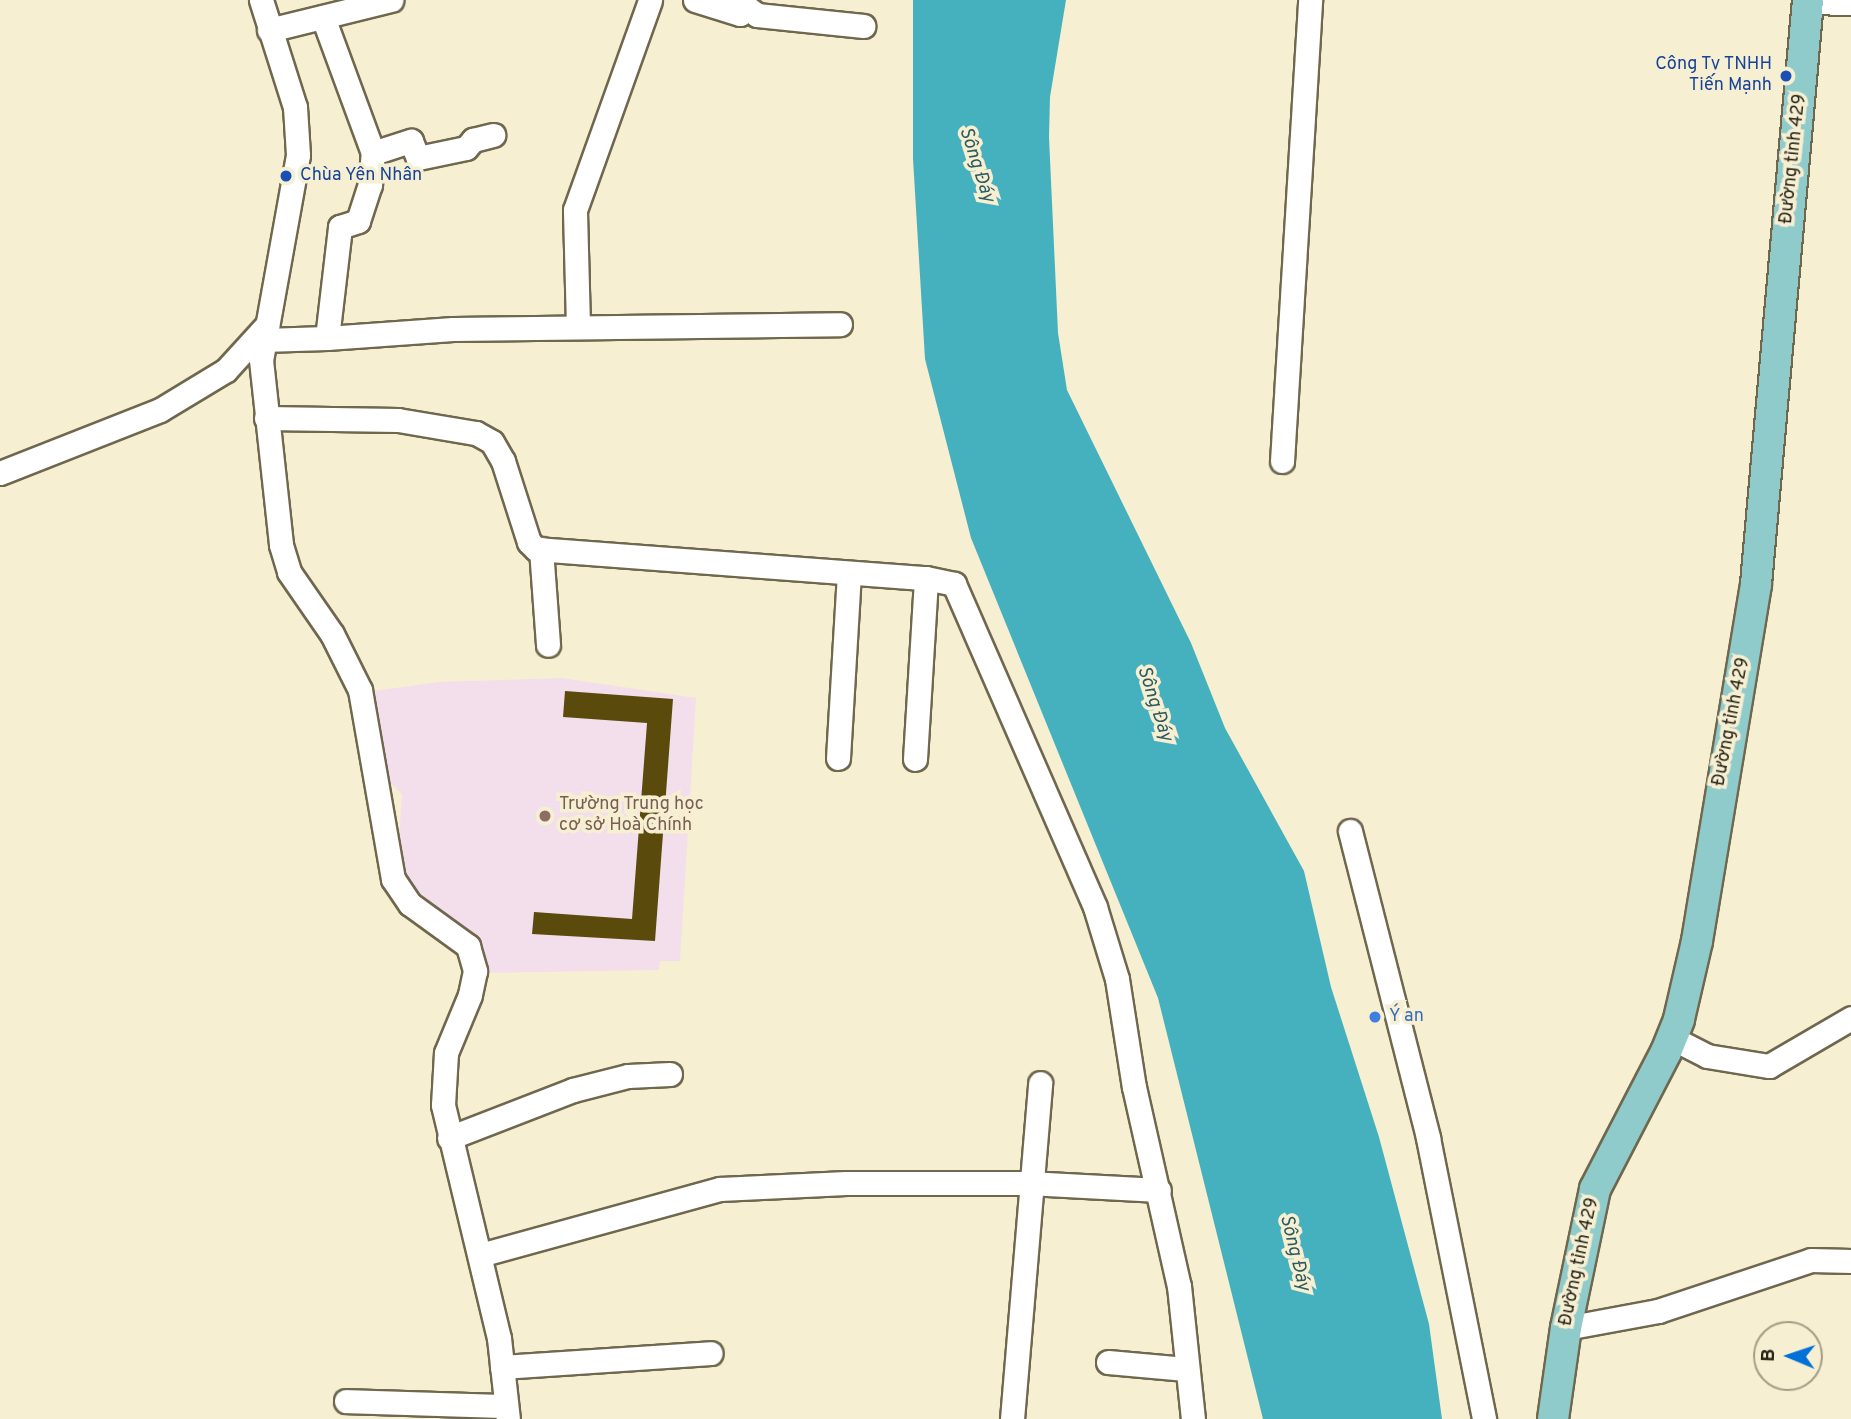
<!DOCTYPE html>
<meta charset="utf-8">
<style>
body{margin:0}
#map{position:relative;width:1851px;height:1419px;overflow:hidden;background:#f7efd2;font-family:Overpass,sans-serif}
div>[style]{position:absolute}
[style*='--x']{left:calc(var(--x)*1px);top:calc(var(--y)*1px);width:calc(var(--w)*1px);rotate:calc(var(--a)*1deg)}
.education>*{inset:0;background:#f3deec}
.water>*{inset:0;background:#45b1bf}
.building>*{inset:0;background:#5a4b0c}
.roads{filter:drop-shadow(2px 0 #6f674e) drop-shadow(-2px 0 #6f674e) drop-shadow(0 2px #6f674e) drop-shadow(0 -2px #6f674e)}
.minor>*{height:23px;margin:-11.5px;padding:0 11.5px;transform-origin:11.5px;border-radius:11.5px;background:#fff}
.major>*{height:30px;margin:-15px;padding:0 15px;transform-origin:15px;border-radius:15px;background:#8fcbcb}
.dots>*{width:19px;height:19px;translate:-50% -50%;box-sizing:border-box;border:4px solid #f7efd2;border-radius:50%}
span{translate:-50% -50%;white-space:nowrap;text-align:center;line-height:1.15;-webkit-text-stroke:7px #f7efd2;paint-order:stroke}
.transit-label{font-size:18px;color:#164399}
.right{translate:-100% -50%;text-align:right}
.left{translate:0 -50%;text-align:left}
.street-label{font-size:18px;color:#252217}
.education-label{font-size:18px;color:#785e54}
.shop-label{font-size:18px;color:#366cbe}
.water-label{font-size:19px;color:#2c5a61;font-style:italic}
.north{position:absolute;left:1753px;top:1321px;width:70px;height:70px;box-sizing:border-box;background:#f7efd2;border:2px solid #a39d87;border-radius:50%;rotate:272deg;font-size:19px;font-weight:700;line-height:28px;text-align:center;color:#252217}
.north::after{content:'';display:block;margin:auto;width:24px;height:32px;background:#0170d7;clip-path:polygon(50% 0,100% 100%,50% 72%,0 100%)}
</style>
<div id="map">
<div class="education">
<div style="clip-path:polygon(562px 678px,696px 698px,680px 961px,660px 961px,659px 970px,479px 973px,402px 877px,393px 844px,399px 838px,402px 794px,384px 777px,374px 691px,439px 682px)"></div>
</div>
<div class="water">
<div style="clip-path:polygon(913px 0,1066px 0,1050px 97px,1049px 137px,1058px 333px,1067px 390px,1191px 643px,1225px 728px,1304px 871px,1331px 987px,1379px 1137px,1429px 1324px,1442px 1419px,1263px 1419px,1158px 998px,971px 538px,925px 359px,913px 159px)"></div>
</div>
<div class="building">
<div style="clip-path:polygon(565px 691px,673px 699px,655px 941px,532px 934px,534px 912px,632px 919px,647px 723px,563px 717px)"></div>
</div>
<div class="roads">
<div class="minor">
<div style="--x:261;--y:0;--w:112;--a:72.4"></div>
<div style="--x:295;--y:107;--w:48;--a:86.4"></div>
<div style="--x:298;--y:155;--w:208;--a:100.2"></div>
<div style="--x:261;--y:360;--w:186;--a:83.8"></div>
<div style="--x:281;--y:545;--w:28;--a:73"></div>
<div style="--x:289;--y:572;--w:75;--a:55.3"></div>
<div style="--x:332;--y:634;--w:63;--a:63.4"></div>
<div style="--x:360;--y:690;--w:192;--a:80.1"></div>
<div style="--x:393;--y:879;--w:30;--a:56"></div>
<div style="--x:410;--y:904;--w:72;--a:35.9"></div>
<div style="--x:468;--y:946;--w:26;--a:74"></div>
<div style="--x:475;--y:971;--w:25;--a:102"></div>
<div style="--x:470;--y:995;--w:63;--a:112.5"></div>
<div style="--x:446;--y:1053;--w:52;--a:93.3"></div>
<div style="--x:443;--y:1105;--w:240;--a:76.5"></div>
<div style="--x:499;--y:1338;--w:81;--a:83.7"></div>
<div style="--x:695;--y:0;--w:47;--a:17.3"></div>
<div style="--x:740;--y:14;--w:14;--a:-86"></div>
<div style="--x:1807;--y:2;--w:44;--a:1.3"></div>
<div style="--x:741;--y:3;--w:20;--a:37"></div>
<div style="--x:757;--y:15;--w:107;--a:5.9"></div>
<div style="--x:269;--y:30;--w:126;--a:-13.8"></div>
<div style="--x:373;--y:153;--w:40;--a:-18"></div>
<div style="--x:411;--y:141;--w:18;--a:68"></div>
<div style="--x:418;--y:158;--w:49;--a:-11.8"></div>
<div style="--x:466;--y:148;--w:11;--a:-49"></div>
<div style="--x:473;--y:140;--w:21;--a:-14"></div>
<div style="--x:578;--y:326;--w:116;--a:-91.5"></div>
<div style="--x:575;--y:210;--w:223;--a:-70.3"></div>
<div style="--x:327;--y:338;--w:126;--a:-4.1"></div>
<div style="--x:453;--y:329;--w:387;--a:-0.7"></div>
<div style="--x:263;--y:340;--w:64;--a:-1.8"></div>
<div style="--x:327;--y:338;--w:112;--a:-83.3"></div>
<div style="--x:340;--y:227;--w:19;--a:-18"></div>
<div style="--x:358;--y:221;--w:38;--a:-72"></div>
<div style="--x:370;--y:185;--w:32;--a:-85"></div>
<div style="--x:373;--y:153;--w:145;--a:-110.2"></div>
<div style="--x:266;--y:418;--w:132;--a:0.9"></div>
<div style="--x:398;--y:420;--w:79;--a:9.5"></div>
<div style="--x:476;--y:433;--w:18;--a:29"></div>
<div style="--x:492;--y:442;--w:22;--a:60"></div>
<div style="--x:503;--y:461;--w:85;--a:72.2"></div>
<div style="--x:529;--y:542;--w:10;--a:45"></div>
<div style="--x:536;--y:549;--w:391;--a:4.3"></div>
<div style="--x:926;--y:578;--w:29;--a:12"></div>
<div style="--x:954;--y:584;--w:352;--a:66.4"></div>
<div style="--x:1095;--y:907;--w:75;--a:73"></div>
<div style="--x:1117;--y:979;--w:109;--a:81.1"></div>
<div style="--x:1134;--y:1087;--w:204;--a:77.3"></div>
<div style="--x:1179;--y:1286;--w:134;--a:84"></div>
<div style="--x:1282;--y:461;--w:462;--a:-86.5"></div>
<div style="--x:0;--y:473;--w:172;--a:-21.5"></div>
<div style="--x:160;--y:410;--w:77;--a:-31.2"></div>
<div style="--x:226;--y:370;--w:61;--a:-47.7"></div>
<div style="--x:541;--y:549;--w:96;--a:85.8"></div>
<div style="--x:838;--y:758;--w:185;--a:-86.6"></div>
<div style="--x:915;--y:759;--w:181;--a:-86.5"></div>
<div style="--x:1350;--y:831;--w:317;--a:75.7"></div>
<div style="--x:1428;--y:1138;--w:287;--a:78.7"></div>
<div style="--x:1672;--y:1038;--w:39;--a:27"></div>
<div style="--x:1707;--y:1056;--w:63;--a:9.2"></div>
<div style="--x:1769;--y:1066;--w:95;--a:-30.3"></div>
<div style="--x:449;--y:1138;--w:133;--a:-21.2"></div>
<div style="--x:573;--y:1090;--w:57;--a:-14.3"></div>
<div style="--x:628;--y:1076;--w:42;--a:-2.7"></div>
<div style="--x:480;--y:1255;--w:249;--a:-15.4"></div>
<div style="--x:720;--y:1189;--w:126;--a:-2.7"></div>
<div style="--x:846;--y:1183;--w:182;--a:0"></div>
<div style="--x:1028;--y:1183;--w:131;--a:3.1"></div>
<div style="--x:1566;--y:1328;--w:94;--a:-10.5"></div>
<div style="--x:1658;--y:1311;--w:161;--a:-18.4"></div>
<div style="--x:1811;--y:1260;--w:40;--a:1.4"></div>
<div style="--x:1108;--y:1362;--w:78;--a:5.1"></div>
<div style="--x:502;--y:1367;--w:209;--a:-3.8"></div>
<div style="--x:346;--y:1401;--w:160;--a:1.8"></div>
<div style="--x:1012;--y:1419;--w:337;--a:-85.2"></div>
</div>
<div class="major">
<div style="--x:1553;--y:1419;--w:92;--a:-81.9"></div>
<div style="--x:1566;--y:1328;--w:142;--a:-78.2"></div>
<div style="--x:1595;--y:1189;--w:154;--a:-62.6"></div>
<div style="--x:1666;--y:1052;--w:35;--a:-68"></div>
<div style="--x:1679;--y:1019;--w:80;--a:-77"></div>
<div style="--x:1697;--y:941;--w:362;--a:-80.6"></div>
<div style="--x:1756;--y:584;--w:586;--a:-84.91"></div>
</div>
</div>
<div class="dots">
<div style="left:1786px;top:76px;background:#1a4fb4"></div>
<div style="left:286px;top:176px;background:#1a4fb4"></div>
<div style="left:545px;top:816px;background:#8d6e63"></div>
<div style="left:1375px;top:1017px;background:#3f7fe0"></div>
</div>
<div class="transit-label">
<span class="right" style="left:1772px;top:76px">Công Ty TNHH<br>Tiến Mạnh</span>
<span class="left" style="left:300px;top:176px">Chùa Yên Nhân</span>
</div>
<div class="street-label">
<span style="left:1794px;top:159px;rotate:-84deg">Đường tỉnh 429</span>
<span style="left:1732px;top:722px;rotate:-79deg">Đường tỉnh 429</span>
<span style="left:1580px;top:1262px;rotate:-78deg">Đường tỉnh 429</span>
</div>
<div class="education-label">
<span class="left" style="left:559px;top:816px">Trường Trung học<br>cơ sở Hoà Chính</span>
</div>
<div class="shop-label">
<span class="left" style="left:1389px;top:1017px">Ý an</span>
</div>
<div class="water-label">
<span style="left:976px;top:165px;rotate:72deg">Sông Đáy</span>
<span style="left:1154px;top:704px;rotate:72deg">Sông Đáy</span>
<span style="left:1294px;top:1253px;rotate:76deg">Sông Đáy</span>
</div>
<div class="north">B</div>
</div>
